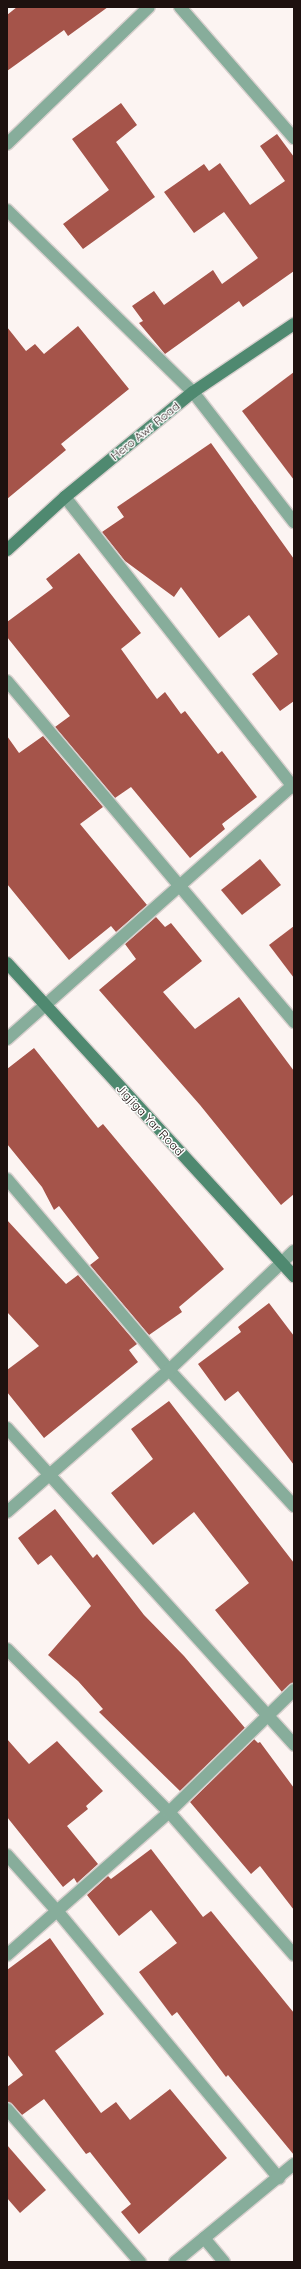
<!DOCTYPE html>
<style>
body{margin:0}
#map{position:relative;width:301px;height:2269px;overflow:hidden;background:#fcf4f2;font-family:Quicksand,sans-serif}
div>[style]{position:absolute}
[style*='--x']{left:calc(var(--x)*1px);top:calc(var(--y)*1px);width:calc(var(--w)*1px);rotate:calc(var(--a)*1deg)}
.building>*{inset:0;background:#a5544a}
.roads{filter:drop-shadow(1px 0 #d8d0ce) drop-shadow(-1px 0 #d8d0ce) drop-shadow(0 1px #d8d0ce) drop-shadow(0 -1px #d8d0ce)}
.street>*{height:12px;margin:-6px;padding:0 6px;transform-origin:6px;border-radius:6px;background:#87ad9b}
.secondary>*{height:12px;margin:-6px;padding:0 6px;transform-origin:6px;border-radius:6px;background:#4f8970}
span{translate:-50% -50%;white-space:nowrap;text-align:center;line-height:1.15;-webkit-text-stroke:3px #fff;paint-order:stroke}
.street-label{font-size:12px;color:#1e110f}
.frame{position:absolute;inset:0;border:8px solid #1e110f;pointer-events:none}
</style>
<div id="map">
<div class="building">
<div style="clip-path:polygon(17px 7px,108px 7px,68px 36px,64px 30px,7px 71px,7px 15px)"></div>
<div style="clip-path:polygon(121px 103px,137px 125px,116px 142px,155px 197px,83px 249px,63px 224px,109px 190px,72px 139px)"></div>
<div style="clip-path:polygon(277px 134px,294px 157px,294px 271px,243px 307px,239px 301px,165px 354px,139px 323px,143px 321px,132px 306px,154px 291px,164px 305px,213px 270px,222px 284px,258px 258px,224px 212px,194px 233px,164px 192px,204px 164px,209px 171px,220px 163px,250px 205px,285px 181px,260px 146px)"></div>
<div style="clip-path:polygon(78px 326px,129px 389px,61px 444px,66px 450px,7px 499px,7px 327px,26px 351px,35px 344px,44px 354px)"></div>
<div style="clip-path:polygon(294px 372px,294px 480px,242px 411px)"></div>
<div style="clip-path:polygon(211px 443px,294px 559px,294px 701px,280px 711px,252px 674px,278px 654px,249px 615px,219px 638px,181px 587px,174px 597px,125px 561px,102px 532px,124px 517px,117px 507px)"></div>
<div style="clip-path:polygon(79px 553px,141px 633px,121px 649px,157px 699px,165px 692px,181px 714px,185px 711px,218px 754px,222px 751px,257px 797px,222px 824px,225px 829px,190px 858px,131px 787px,115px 798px,55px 727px,70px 716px,7px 637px,7px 622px,53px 588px,46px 579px)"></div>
<div style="clip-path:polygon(7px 736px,19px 753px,43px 736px,103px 807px,80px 824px,147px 905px,116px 932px,111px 926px,69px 960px,7px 884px)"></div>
<div style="clip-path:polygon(260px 859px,281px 885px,242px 915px,221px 890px)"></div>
<div style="clip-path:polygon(156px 917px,165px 927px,171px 923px,202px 961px,163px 992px,195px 1029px,239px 997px,294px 1071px,294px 1194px,281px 1205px,200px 1105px,99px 990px,136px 959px,125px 944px)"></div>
<div style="clip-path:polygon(294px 926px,294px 978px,269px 945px)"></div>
<div style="clip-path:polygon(34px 1048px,98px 1128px,103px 1124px,224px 1269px,179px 1307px,182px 1312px,149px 1335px,90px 1265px,99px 1258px,59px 1206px,54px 1210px,42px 1187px,7px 1144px,7px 1069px)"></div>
<div style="clip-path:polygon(7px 1220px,66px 1284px,78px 1275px,137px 1344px,129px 1350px,138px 1362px,44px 1438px,7px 1392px,7px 1370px,39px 1346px,7px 1312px)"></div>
<div style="clip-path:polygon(269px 1303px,294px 1336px,294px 1465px,238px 1391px,225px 1401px,198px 1364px,241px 1332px,238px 1327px)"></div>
<div style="clip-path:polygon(169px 1401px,294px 1563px,294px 1683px,282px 1692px,215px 1610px,249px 1583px,194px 1512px,153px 1545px,111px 1493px,153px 1459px,131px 1429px)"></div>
<div style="clip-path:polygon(55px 1509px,93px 1558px,97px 1554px,144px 1615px,184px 1656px,245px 1728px,180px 1791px,99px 1712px,103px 1709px,78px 1681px,48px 1655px,91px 1606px,51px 1555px,38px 1565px,18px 1538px)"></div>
<div style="clip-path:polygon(7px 1739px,29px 1764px,57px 1741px,103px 1791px,86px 1806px,88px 1809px,67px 1826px,98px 1864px,77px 1883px,74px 1878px,63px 1887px,7px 1817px)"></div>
<div style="clip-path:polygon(254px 1739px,258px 1743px,260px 1742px,294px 1788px,294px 1910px,260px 1866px,251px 1874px,190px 1802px)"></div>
<div style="clip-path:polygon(151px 1849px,203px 1917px,211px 1911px,294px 2013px,294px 2155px,228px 2075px,226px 2077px,177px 2012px,172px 2016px,139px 1972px,177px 1943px,151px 1910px,119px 1936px,87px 1895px,108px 1876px,111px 1879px)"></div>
<div style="clip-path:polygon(50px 1938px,104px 2014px,55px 2051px,101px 2113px,116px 2102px,130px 2120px,170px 2089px,227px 2158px,139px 2234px,121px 2212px,131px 2204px,90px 2152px,86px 2154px,44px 2099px,22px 2115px,7px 2102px,7px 2087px,23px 2075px,7px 2054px,7px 1970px)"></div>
<div style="clip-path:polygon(7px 2145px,46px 2190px,20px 2213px,7px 2198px)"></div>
</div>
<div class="roads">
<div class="street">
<div style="--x:180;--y:7;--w:174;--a:49"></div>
<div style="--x:7;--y:144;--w:197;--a:-44"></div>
<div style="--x:7;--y:210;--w:260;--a:44.4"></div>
<div style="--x:193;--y:392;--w:165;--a:52.2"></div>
<div style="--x:65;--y:497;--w:370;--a:51.8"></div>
<div style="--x:7;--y:681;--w:446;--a:49.9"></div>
<div style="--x:7;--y:1039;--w:384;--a:-41.6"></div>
<div style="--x:7;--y:1179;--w:250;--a:49.7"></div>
<div style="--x:169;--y:1370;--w:185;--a:47.4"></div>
<div style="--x:7;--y:1428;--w:428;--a:47.8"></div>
<div style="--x:7;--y:1512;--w:215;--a:-41.2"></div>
<div style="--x:169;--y:1370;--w:173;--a:-43.6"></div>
<div style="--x:7;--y:1649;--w:230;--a:45.2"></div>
<div style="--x:169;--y:1812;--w:190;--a:48.8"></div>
<div style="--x:7;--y:1855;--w:76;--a:48.2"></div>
<div style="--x:58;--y:1912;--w:346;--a:50.3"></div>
<div style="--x:7;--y:1955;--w:216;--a:-41.4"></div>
<div style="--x:169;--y:1812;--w:175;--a:-44.3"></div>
<div style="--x:7;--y:2109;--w:203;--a:49"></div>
<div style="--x:204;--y:2238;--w:31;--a:50"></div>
<div style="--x:175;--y:2262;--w:154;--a:-39.5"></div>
</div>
<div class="secondary">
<div style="--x:7;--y:550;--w:79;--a:-42.4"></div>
<div style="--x:65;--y:497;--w:166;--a:-39.4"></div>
<div style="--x:193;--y:392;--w:122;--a:-34"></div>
<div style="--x:7;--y:963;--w:425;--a:47.5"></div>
</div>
</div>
<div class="street-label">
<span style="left:145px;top:431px;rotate:-39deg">Hero Awr Road</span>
<span style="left:150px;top:1120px;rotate:47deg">Jigjiga Yar Road</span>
</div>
<div class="frame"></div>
</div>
